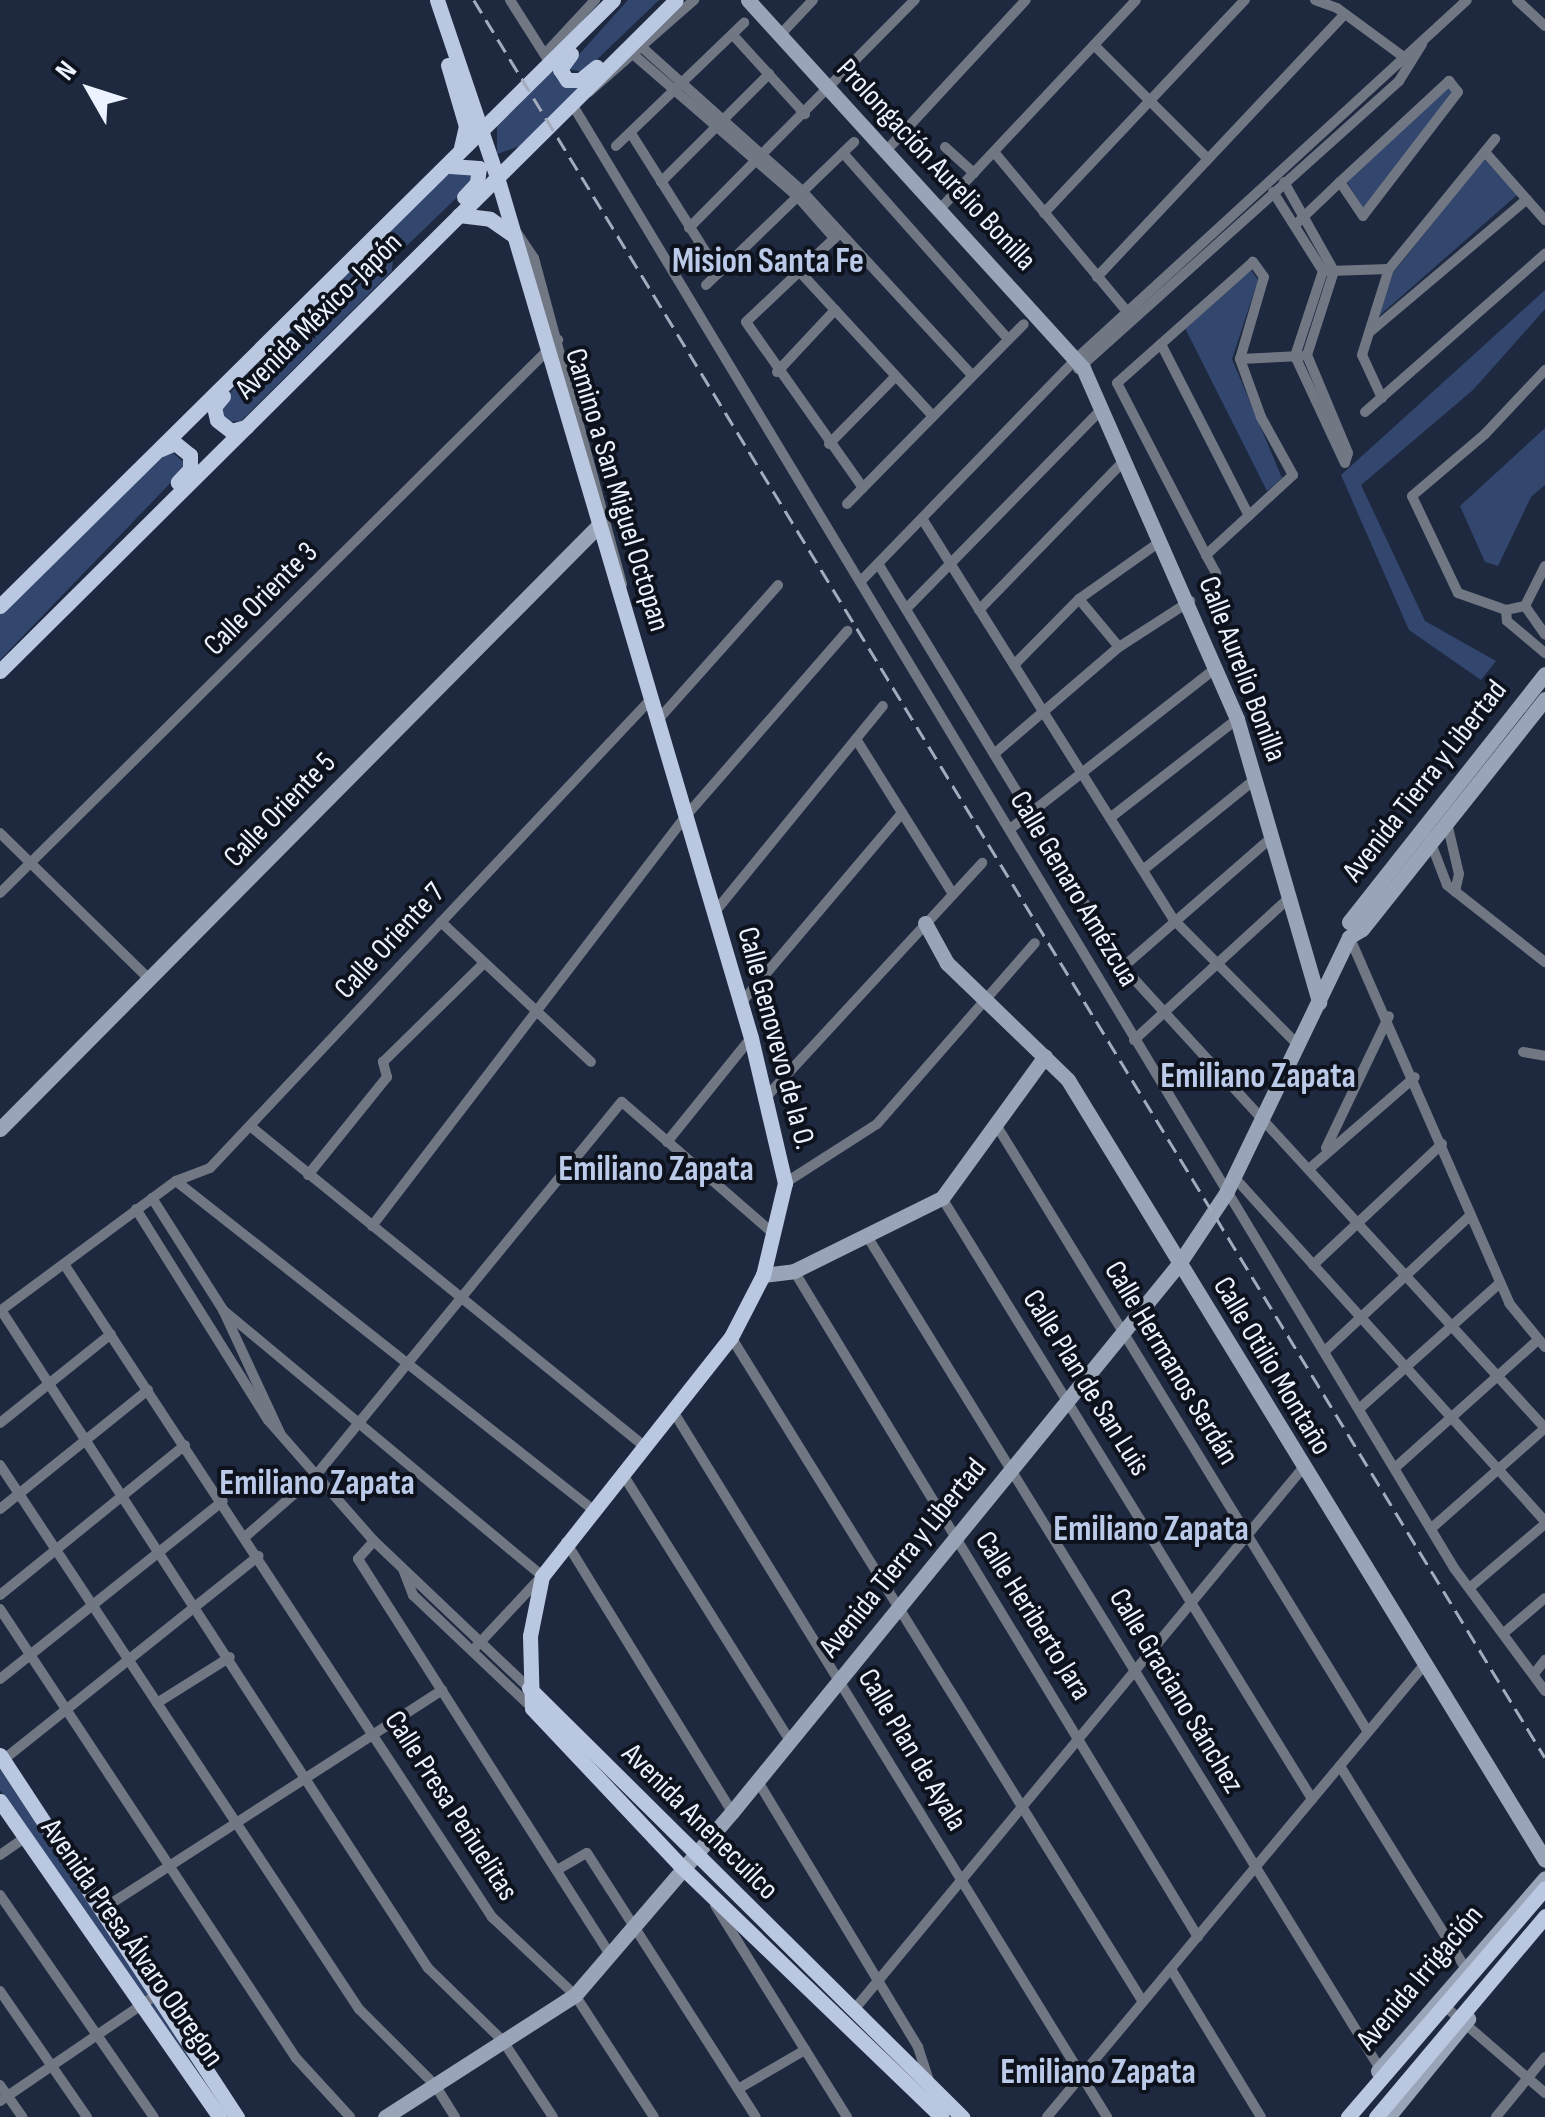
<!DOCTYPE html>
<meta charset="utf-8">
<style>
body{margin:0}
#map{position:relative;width:1545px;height:2117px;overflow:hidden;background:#1e2940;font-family:"Sofia Sans Condensed",sans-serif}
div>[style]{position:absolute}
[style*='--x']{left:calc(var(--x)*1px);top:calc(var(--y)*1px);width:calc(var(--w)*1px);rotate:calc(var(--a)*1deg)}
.green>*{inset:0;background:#32466e}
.street>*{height:10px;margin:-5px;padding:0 5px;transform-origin:5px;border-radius:5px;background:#717884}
.secondary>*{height:15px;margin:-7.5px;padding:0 7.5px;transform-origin:7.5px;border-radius:7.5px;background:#9aa4b8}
.primary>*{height:15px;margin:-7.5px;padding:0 7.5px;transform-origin:7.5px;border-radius:7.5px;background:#bac7e0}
.rail>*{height:2.5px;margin-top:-1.25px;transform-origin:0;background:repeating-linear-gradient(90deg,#a3abbc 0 15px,transparent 0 23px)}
.primary-bridge>*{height:15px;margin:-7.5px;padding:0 7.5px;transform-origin:7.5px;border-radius:7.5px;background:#bac7e0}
span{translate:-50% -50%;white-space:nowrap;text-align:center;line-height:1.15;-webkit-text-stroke:8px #0d121c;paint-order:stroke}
.street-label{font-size:30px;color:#ecf2ff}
.quarter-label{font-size:35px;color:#bacae8;font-weight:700}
.north{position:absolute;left:40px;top:40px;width:100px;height:100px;-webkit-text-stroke:8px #0d121c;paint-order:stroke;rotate:309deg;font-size:28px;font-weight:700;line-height:40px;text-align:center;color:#ecf2ff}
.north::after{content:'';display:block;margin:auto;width:35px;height:45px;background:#ecf2ff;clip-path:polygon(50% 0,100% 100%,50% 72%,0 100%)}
</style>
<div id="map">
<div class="green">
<div style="clip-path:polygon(628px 0,659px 0,584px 72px,566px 69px)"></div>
<div style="clip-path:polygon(549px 71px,582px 84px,520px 146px,497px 154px,497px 124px)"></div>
<div style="clip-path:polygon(1448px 87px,1453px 93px,1363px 208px,1347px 182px)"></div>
<div style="clip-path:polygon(1484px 159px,1517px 195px,1379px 316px,1393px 273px)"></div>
<div style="clip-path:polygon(470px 169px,474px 181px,393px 259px,392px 271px,241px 421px,224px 422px,222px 401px,277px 344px,448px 171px)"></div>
<div style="clip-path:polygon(1251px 270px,1258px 280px,1232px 359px,1282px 478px,1267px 491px,1185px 328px)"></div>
<div style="clip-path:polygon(1545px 290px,1545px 309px,1473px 390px,1361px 485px,1425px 621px,1496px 661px,1481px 680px,1409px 630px,1341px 475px)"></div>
<div style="clip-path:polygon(1545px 428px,1545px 485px,1531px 497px,1498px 566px,1485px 562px,1460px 506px)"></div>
<div style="clip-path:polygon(168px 449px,185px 463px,180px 473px,0 660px,0 614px)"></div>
<div style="clip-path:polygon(0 1769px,23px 1799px,230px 2117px,0 1790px)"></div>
</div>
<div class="street">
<div style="--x:510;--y:0;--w:75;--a:57.6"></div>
<div style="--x:1315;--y:0;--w:23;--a:20"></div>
<div style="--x:1337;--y:8;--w:84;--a:36.3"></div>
<div style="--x:1517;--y:0;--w:38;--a:43"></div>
<div style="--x:733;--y:35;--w:107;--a:47.7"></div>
<div style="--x:780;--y:35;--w:48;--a:-46.7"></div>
<div style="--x:635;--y:41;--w:224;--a:41.9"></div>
<div style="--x:802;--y:191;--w:251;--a:47.3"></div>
<div style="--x:1094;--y:45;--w:161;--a:45"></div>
<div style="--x:627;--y:49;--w:225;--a:40.9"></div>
<div style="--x:797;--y:196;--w:56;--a:48.6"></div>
<div style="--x:545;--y:54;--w:74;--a:-47.2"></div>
<div style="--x:589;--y:92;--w:140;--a:-41.2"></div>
<div style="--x:572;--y:104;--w:1709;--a:58.93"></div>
<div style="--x:1454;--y:1568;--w:153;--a:53.5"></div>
<div style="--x:632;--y:135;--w:163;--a:57.8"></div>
<div style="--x:616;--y:146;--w:178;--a:-43.9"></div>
<div style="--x:945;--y:147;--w:39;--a:42"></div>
<div style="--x:885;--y:152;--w:207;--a:-47.2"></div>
<div style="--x:994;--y:152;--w:209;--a:50.2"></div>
<div style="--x:1485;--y:152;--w:91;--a:48.6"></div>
<div style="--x:843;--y:153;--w:249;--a:48.4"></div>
<div style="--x:661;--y:182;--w:153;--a:-45"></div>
<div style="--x:1284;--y:182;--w:102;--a:60.7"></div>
<div style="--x:1334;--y:271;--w:88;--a:107.8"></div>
<div style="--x:1307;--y:355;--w:106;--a:67.3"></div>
<div style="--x:1348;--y:453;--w:10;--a:107"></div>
<div style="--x:1273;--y:192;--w:93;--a:57.7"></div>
<div style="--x:1323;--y:271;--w:89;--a:108.2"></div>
<div style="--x:1295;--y:356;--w:118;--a:65"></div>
<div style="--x:938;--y:211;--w:289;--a:-46.8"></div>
<div style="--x:1044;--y:213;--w:293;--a:-46.7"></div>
<div style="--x:1295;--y:225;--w:62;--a:-43.7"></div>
<div style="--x:1340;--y:182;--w:149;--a:-42.8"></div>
<div style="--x:1449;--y:81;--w:14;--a:51"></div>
<div style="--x:1458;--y:92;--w:156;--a:127.5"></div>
<div style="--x:1363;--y:216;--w:41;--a:-124.1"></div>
<div style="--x:689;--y:228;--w:321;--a:-45.3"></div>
<div style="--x:517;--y:233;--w:30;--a:56"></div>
<div style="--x:534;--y:258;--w:338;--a:74.9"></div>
<div style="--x:840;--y:233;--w:129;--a:136.6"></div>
<div style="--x:746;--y:322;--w:203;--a:54.8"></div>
<div style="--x:1329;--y:271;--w:60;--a:-1.9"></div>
<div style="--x:800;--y:272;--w:196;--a:47.3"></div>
<div style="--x:1097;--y:277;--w:361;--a:-46.7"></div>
<div style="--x:706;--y:285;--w:206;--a:-44"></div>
<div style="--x:1371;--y:331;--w:204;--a:-40.2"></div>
<div style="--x:1161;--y:344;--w:193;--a:62.9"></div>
<div style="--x:1240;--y:359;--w:61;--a:-2.8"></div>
<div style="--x:1078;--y:369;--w:431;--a:-41.9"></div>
<div style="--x:1399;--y:81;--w:44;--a:-58.1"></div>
<div style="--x:777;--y:372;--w:85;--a:-46.9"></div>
<div style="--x:1382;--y:398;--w:47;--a:-114.9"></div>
<div style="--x:1362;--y:355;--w:90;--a:-72.6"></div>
<div style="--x:1389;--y:269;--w:168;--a:-50.8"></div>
<div style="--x:1365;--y:412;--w:240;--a:-41.3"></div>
<div style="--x:829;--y:444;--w:95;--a:-45.4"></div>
<div style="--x:847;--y:504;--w:252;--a:-45.5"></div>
<div style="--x:923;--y:520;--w:474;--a:57.9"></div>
<div style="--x:1175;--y:921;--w:175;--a:45.2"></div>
<div style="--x:1206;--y:555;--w:118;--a:-42.6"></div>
<div style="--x:1293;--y:475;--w:66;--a:-118.9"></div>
<div style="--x:1261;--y:417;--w:62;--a:-109.9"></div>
<div style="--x:1240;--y:359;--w:85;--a:-73.7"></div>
<div style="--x:1264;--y:277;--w:19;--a:-126"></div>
<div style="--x:1253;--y:262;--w:182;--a:138.3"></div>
<div style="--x:1117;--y:383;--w:194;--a:62.6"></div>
<div style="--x:1206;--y:555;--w:21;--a:61"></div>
<div style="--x:879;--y:565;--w:470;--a:58.7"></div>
<div style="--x:1123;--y:967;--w:625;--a:47.53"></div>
<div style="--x:1545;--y:566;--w:45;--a:116.6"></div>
<div style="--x:1525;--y:606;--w:35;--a:55"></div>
<div style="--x:861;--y:581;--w:310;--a:-45.9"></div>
<div style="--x:1077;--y:358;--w:529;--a:-42.55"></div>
<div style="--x:1079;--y:599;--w:62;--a:50.2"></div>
<div style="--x:1525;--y:606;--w:19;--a:168"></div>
<div style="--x:1506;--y:610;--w:51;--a:-160.5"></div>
<div style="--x:1458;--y:593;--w:107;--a:-115.4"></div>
<div style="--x:1412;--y:496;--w:96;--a:-40.3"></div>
<div style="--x:1485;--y:434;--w:88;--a:-46.8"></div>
<div style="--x:906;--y:609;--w:276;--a:-45.6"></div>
<div style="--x:979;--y:610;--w:206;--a:-45.8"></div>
<div style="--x:1506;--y:610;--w:11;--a:85"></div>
<div style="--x:1507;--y:621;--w:50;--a:40.1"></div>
<div style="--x:1014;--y:665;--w:93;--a:-45.4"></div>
<div style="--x:1079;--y:599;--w:100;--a:-35.3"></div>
<div style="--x:657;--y:721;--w:182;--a:-48.3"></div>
<div style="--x:856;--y:739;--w:183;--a:58"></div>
<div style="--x:994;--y:754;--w:165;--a:-40.6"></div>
<div style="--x:1119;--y:647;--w:85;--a:-32.9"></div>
<div style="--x:1110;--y:818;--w:161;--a:-37.9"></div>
<div style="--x:1447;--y:823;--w:52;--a:76.8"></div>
<div style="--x:1459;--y:874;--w:18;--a:103"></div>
<div style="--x:1010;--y:829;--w:261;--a:-38"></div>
<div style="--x:0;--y:833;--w:210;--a:44.4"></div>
<div style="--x:1429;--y:838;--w:50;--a:69"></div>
<div style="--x:1447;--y:885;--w:125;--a:38.2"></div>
<div style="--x:1143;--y:870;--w:143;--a:-39"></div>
<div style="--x:0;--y:893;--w:786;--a:-44.74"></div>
<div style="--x:714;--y:913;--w:267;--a:-50.8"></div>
<div style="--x:441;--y:922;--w:205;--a:43"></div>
<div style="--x:1349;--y:936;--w:400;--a:66.4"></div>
<div style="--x:1509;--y:1303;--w:57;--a:50.7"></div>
<div style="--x:1123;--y:967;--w:196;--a:-41.1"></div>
<div style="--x:741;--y:1003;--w:249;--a:-49.7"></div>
<div style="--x:1134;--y:1040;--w:210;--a:-42.5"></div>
<div style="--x:1523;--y:1052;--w:22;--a:10"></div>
<div style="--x:768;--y:1095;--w:316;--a:-47.3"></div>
<div style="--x:995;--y:1123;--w:714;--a:58.51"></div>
<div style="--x:250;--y:1126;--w:508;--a:39.08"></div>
<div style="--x:667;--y:1142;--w:134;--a:-51.1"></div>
<div style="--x:1326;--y:1148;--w:146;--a:-64.5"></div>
<div style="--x:1309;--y:1169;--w:140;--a:-41"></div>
<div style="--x:308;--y:1175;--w:126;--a:-51.1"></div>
<div style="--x:387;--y:1077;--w:16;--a:-105"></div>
<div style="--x:383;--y:1062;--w:141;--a:-44.4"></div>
<div style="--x:1234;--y:1177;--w:464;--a:47.9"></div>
<div style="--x:176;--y:1181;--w:530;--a:38.25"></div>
<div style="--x:785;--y:1183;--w:109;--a:-32.7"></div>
<div style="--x:877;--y:1124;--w:240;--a:-48.9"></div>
<div style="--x:152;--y:1198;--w:133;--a:57.6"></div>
<div style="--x:223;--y:1310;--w:136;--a:65.1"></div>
<div style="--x:942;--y:1198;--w:706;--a:58.38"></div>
<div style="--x:136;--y:1209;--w:249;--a:58"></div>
<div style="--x:268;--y:1420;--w:161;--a:48.8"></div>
<div style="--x:374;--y:1541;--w:214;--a:43.5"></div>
<div style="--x:372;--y:1226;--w:515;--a:-52.57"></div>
<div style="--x:685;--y:817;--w:247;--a:-48.9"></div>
<div style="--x:867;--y:1236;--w:978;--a:58.37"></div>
<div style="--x:64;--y:1264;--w:781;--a:56.76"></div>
<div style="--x:492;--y:1917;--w:114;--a:43.2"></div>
<div style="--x:575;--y:1995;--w:145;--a:57.1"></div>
<div style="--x:1313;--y:1265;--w:177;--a:-43.2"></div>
<div style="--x:794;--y:1271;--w:779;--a:58.76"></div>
<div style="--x:1;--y:1310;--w:784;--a:57.02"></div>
<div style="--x:428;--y:1968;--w:105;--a:44.2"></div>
<div style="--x:503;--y:2041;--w:91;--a:56.7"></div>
<div style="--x:223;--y:1310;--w:415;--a:39.8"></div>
<div style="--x:542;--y:1576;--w:101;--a:133"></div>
<div style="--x:0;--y:1311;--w:219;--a:-36.5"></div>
<div style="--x:176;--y:1181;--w:36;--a:-21"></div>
<div style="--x:210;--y:1168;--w:644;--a:-46.76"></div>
<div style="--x:731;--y:1337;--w:782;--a:58.22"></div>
<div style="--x:1326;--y:1350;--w:198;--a:-43"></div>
<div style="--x:1359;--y:1409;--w:189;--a:-41.8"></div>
<div style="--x:673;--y:1411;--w:829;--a:58.42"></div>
<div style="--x:0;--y:1423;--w:142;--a:-38.7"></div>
<div style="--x:0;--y:1465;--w:652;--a:56.58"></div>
<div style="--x:359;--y:2009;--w:107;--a:45"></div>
<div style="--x:435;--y:2085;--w:38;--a:58"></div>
<div style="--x:1397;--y:1466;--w:189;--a:-41.8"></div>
<div style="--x:622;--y:1473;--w:316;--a:57.9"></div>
<div style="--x:0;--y:1509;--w:190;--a:-38.8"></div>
<div style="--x:1434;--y:1526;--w:148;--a:-41.4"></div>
<div style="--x:246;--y:1536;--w:94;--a:-41.1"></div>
<div style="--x:317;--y:1474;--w:481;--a:-50.7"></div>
<div style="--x:622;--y:1102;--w:201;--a:41"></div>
<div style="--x:374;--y:1541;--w:24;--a:132"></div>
<div style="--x:358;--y:1559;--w:469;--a:57.5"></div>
<div style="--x:566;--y:1542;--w:317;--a:58.4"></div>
<div style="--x:403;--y:1569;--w:28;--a:69"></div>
<div style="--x:413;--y:1595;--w:164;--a:43.5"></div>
<div style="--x:1473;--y:1585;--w:94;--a:-40.3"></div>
<div style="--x:0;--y:1595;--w:238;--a:-39"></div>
<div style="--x:0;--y:1609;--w:538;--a:56.61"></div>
<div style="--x:296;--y:2058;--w:80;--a:47.5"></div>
<div style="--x:1505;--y:1632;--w:52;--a:-40.4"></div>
<div style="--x:1534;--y:1674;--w:18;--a:-52"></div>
<div style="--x:0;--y:1679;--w:285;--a:-38.6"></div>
<div style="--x:157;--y:1703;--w:86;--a:-32.2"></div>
<div style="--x:3;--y:1760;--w:327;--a:-38.6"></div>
<div style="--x:1340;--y:1766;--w:235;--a:58.2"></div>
<div style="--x:757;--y:1780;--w:312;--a:58.9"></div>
<div style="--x:918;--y:2047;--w:38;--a:72"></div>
<div style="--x:0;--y:1855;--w:29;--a:-35"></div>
<div style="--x:557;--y:1870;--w:34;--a:-30"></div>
<div style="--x:587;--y:1853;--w:313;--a:57.4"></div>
<div style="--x:0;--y:1895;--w:270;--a:55.3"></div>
<div style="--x:715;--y:1905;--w:250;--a:58.1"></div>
<div style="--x:101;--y:1910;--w:406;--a:-32.8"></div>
<div style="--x:1171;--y:1969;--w:173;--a:58.7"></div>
<div style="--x:0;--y:1991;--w:153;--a:55.4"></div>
<div style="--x:1440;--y:2002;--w:139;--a:40.9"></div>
<div style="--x:853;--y:2011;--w:704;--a:-50.36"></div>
<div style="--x:0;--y:2085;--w:39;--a:55"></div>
<div style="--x:738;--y:2089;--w:78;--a:-30.2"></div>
<div style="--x:0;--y:2101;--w:189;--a:-34.2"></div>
<div style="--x:1047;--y:2117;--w:589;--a:-50.17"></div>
<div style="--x:1496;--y:2117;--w:77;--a:-50.8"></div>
</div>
<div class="secondary">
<div style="--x:748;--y:0;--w:498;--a:47.7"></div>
<div style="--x:1083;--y:368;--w:383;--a:66.3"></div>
<div style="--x:1237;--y:719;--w:295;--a:73.8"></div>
<div style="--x:1349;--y:922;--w:316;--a:-51.7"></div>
<div style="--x:925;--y:923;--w:46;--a:61.2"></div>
<div style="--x:947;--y:963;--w:168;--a:44"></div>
<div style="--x:1068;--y:1080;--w:914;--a:58.55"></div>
<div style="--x:0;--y:1129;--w:848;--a:-45.24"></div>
<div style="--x:763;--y:1275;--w:31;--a:-7"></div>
<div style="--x:794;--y:1271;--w:165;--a:-26.3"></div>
<div style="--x:942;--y:1198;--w:175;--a:-54"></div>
<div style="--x:1378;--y:2071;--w:255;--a:-49.1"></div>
<div style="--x:385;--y:2117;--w:226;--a:-32.7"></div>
<div style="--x:575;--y:1995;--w:241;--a:-49.4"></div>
<div style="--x:732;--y:1812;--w:706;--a:-50.81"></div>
<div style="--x:1178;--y:1265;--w:87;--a:-56.3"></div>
<div style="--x:1226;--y:1193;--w:284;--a:-64.3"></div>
<div style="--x:1349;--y:937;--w:15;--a:-32"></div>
<div style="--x:1362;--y:929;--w:294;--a:-51.5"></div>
<div style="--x:1388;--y:2117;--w:127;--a:-50.8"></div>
</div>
<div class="primary">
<div style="--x:437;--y:0;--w:187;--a:71.3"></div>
<div style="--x:497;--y:177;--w:898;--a:73.56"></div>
<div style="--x:751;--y:1038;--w:149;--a:76.8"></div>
<div style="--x:785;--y:1183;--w:95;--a:103.4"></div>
<div style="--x:763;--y:1275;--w:70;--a:117.3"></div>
<div style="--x:731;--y:1337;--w:305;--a:128.3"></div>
<div style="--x:542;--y:1576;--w:61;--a:101.3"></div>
<div style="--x:530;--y:1636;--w:72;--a:88.4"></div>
<div style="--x:532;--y:1708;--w:220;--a:46.7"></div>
<div style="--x:683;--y:1868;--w:359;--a:43.9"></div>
<div style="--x:571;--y:54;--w:19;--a:126"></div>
<div style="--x:560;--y:69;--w:13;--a:58"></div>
<div style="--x:567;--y:80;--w:13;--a:0"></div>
<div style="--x:580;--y:80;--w:21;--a:-39"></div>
<div style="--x:448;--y:65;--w:64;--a:73.6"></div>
<div style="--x:466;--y:126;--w:23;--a:103"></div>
<div style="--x:450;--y:166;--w:29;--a:4"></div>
<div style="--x:479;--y:168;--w:15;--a:98"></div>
<div style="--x:477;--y:183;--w:19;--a:133"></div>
<div style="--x:459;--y:215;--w:31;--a:7"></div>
<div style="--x:490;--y:219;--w:29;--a:35"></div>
<div style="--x:223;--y:396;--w:14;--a:129"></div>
<div style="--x:214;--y:407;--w:13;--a:77"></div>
<div style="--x:217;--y:420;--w:18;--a:38"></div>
<div style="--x:231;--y:431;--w:16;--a:-15"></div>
<div style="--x:161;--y:449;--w:15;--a:-23"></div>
<div style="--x:175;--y:443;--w:19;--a:39"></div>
<div style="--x:190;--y:455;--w:14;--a:90"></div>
<div style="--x:190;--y:469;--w:18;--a:133"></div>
<div style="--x:0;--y:606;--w:862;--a:-44.67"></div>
<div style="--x:0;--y:671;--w:952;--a:-44.79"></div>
<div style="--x:529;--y:1688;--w:610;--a:44.73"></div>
<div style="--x:0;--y:1755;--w:433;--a:56.8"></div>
<div style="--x:0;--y:1801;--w:385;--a:55.2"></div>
</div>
<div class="rail">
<div style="--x:474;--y:0;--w:2058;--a:58.64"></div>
</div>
<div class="primary-bridge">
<div style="--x:1348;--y:2117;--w:302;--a:-49.3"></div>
<div style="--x:1376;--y:2117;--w:263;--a:-49.9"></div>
</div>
<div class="street-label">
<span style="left:936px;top:165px;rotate:47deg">Prolongación Aurelio Bonilla</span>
<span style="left:319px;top:316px;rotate:-45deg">Avenida México-Japón</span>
<span style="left:617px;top:490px;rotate:73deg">Camino a San Miguel Octopan</span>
<span style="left:261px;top:599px;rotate:-45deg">Calle Oriente 3</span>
<span style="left:1242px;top:669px;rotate:69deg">Calle Aurelio Bonilla</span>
<span style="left:1425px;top:781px;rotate:-52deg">Avenida Tierra y Libertad</span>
<span style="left:280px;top:810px;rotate:-46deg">Calle Oriente 5</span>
<span style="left:1074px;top:889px;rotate:59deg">Calle Genaro Amézcua</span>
<span style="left:390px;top:941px;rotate:-47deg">Calle Oriente 7</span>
<span style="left:776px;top:1038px;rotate:75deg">Calle Genovevo de la O.</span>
<span style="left:1171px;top:1363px;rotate:59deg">Calle Hermanos Serdán</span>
<span style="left:1272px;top:1366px;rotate:59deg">Calle Otilio Montaño</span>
<span style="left:1086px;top:1383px;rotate:58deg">Calle Plan de San Luis</span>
<span style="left:903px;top:1558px;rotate:-51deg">Avenida Tierra y Libertad</span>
<span style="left:1033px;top:1616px;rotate:58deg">Calle Heriberto Jara</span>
<span style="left:1176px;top:1691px;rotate:59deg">Calle Graciano Sánchez</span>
<span style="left:912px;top:1750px;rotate:59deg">Calle Plan de Ayala</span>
<span style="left:451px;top:1806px;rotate:57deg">Calle Presa Peñuelitas</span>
<span style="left:700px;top:1822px;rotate:45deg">Avenida Anenecuilco</span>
<span style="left:132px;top:1943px;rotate:55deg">Avenida Presa Álvaro Obregon</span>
<span style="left:1420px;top:1978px;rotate:-50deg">Avenida Irrigación</span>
</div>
<div class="quarter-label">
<span style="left:768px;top:262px">Mision Santa Fe</span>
<span style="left:1258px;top:1077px">Emiliano Zapata</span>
<span style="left:656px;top:1170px">Emiliano Zapata</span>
<span style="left:317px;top:1484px">Emiliano Zapata</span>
<span style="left:1151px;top:1530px">Emiliano Zapata</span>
<span style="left:1098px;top:2073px">Emiliano Zapata</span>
</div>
<div class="north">N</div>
</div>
